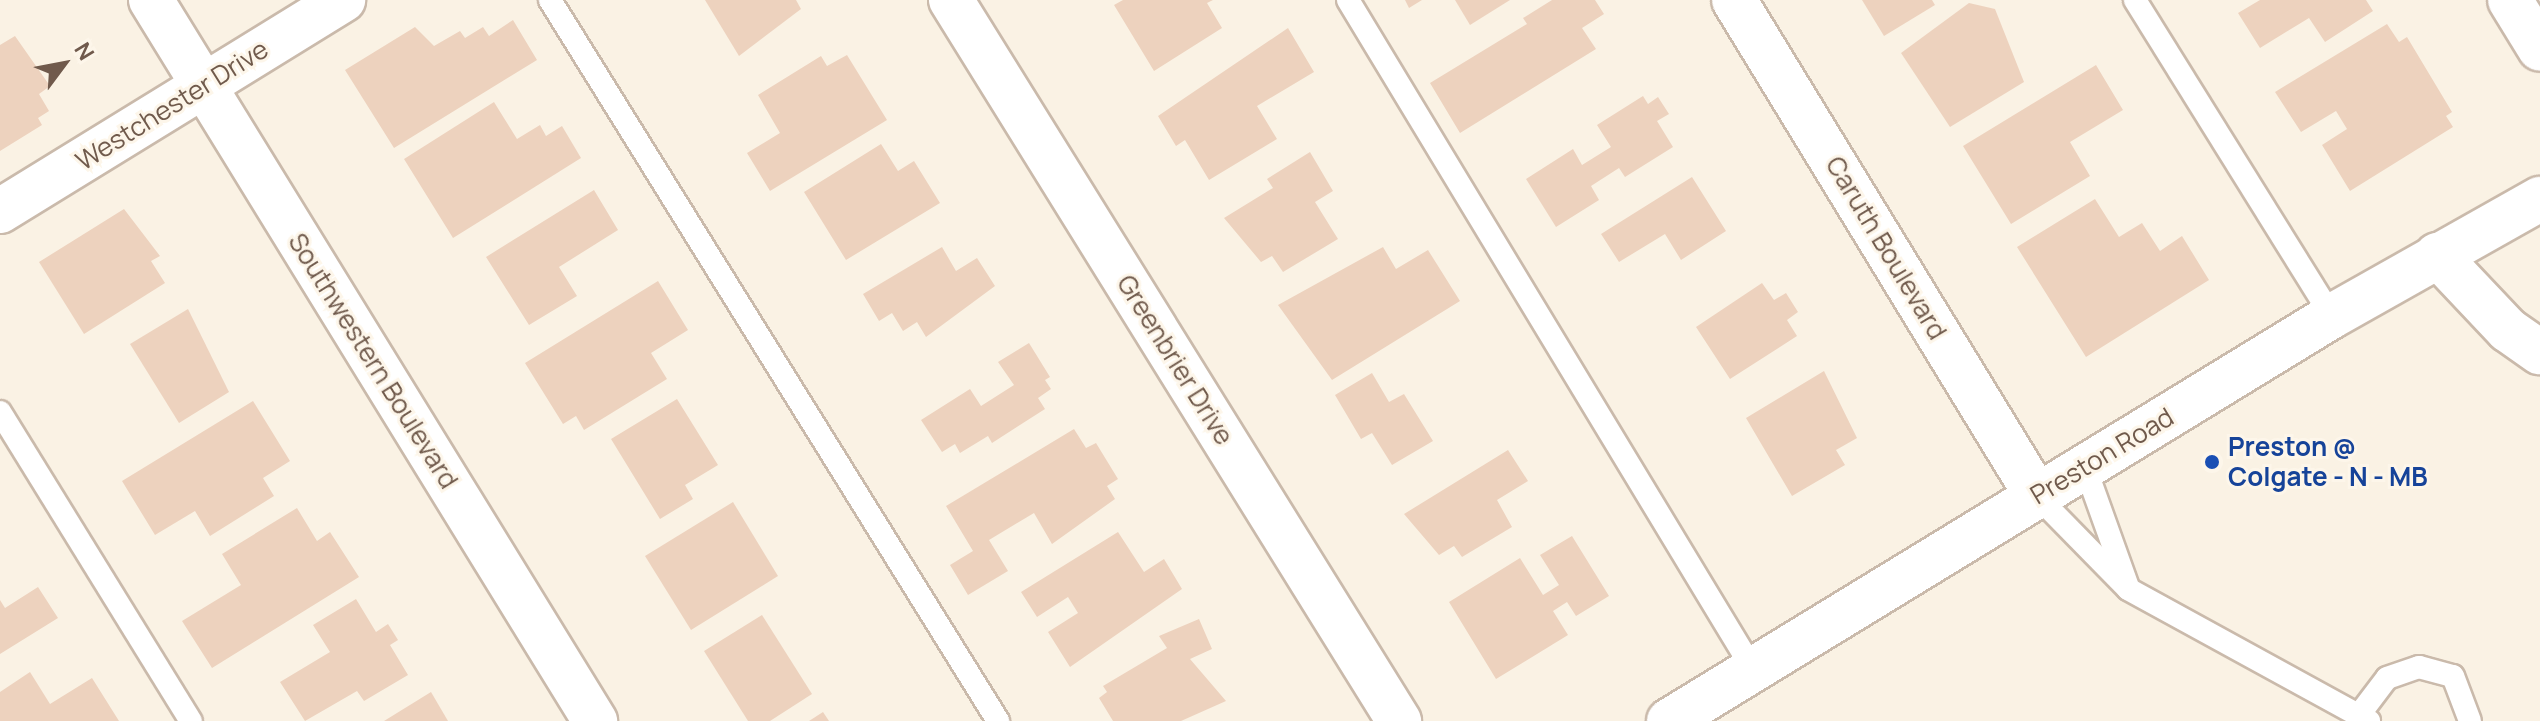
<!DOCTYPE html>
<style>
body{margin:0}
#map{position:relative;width:2540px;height:721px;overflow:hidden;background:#faf2e4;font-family:Manrope,sans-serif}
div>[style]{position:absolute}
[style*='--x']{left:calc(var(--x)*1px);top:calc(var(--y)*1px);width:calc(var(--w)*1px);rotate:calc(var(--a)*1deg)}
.building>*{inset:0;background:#edd2be}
.roads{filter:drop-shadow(2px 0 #cabaab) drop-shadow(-2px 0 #cabaab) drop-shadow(0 2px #cabaab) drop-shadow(0 -2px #cabaab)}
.lane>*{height:22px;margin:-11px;padding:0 11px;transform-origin:11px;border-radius:11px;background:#fff}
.street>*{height:44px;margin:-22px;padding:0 22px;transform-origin:22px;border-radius:22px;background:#fff}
.secondary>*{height:44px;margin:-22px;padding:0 22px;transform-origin:22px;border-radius:22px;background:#fff}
.dots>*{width:22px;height:22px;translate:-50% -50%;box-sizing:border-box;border:4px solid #fdf6ea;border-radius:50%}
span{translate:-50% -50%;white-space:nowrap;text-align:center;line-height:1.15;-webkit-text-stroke:6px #fdf6ea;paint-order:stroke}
.street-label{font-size:26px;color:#705a4c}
.transit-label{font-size:26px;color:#164399;font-weight:700}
.left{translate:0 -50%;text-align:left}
.north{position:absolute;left:24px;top:24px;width:80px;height:80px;-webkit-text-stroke:6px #fdf6ea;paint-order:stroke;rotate:58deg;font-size:22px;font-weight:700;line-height:32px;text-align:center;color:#705a4c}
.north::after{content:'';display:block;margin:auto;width:28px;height:36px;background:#705a4c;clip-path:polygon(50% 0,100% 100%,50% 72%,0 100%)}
</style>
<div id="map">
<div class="building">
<div style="clip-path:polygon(705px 0,796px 0,801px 9px,739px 56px)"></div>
<div style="clip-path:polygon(1123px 0,1213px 0,1207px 3px,1222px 28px,1154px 71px,1114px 5px)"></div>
<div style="clip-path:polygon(1405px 0,1422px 0,1409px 8px)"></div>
<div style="clip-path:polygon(1455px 0,1510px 0,1470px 25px)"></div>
<div style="clip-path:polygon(1552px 0,1595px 0,1604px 14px,1582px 28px,1596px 49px,1460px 133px,1430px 83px,1527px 24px,1523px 18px)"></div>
<div style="clip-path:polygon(1862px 0,1932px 0,1935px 5px,1884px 36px)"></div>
<div style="clip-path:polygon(2260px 0,2366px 0,2373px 11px,2325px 42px,2309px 18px,2260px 48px,2238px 13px)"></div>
<div style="clip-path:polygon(1969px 3px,1995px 9px,2024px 82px,1950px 127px,1901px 53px)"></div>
<div style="clip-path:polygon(513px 20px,537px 60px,394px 148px,345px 70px,415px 27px,434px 46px,460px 31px,465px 38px,483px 27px,489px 36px)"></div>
<div style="clip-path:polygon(2387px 24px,2399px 42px,2407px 37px,2452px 112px,2446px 116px,2453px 127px,2350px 191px,2322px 145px,2347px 129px,2336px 111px,2301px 132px,2275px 92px)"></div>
<div style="clip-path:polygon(1288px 28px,1314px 72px,1257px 106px,1277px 139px,1209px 180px,1185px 140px,1176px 146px,1158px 116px)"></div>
<div style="clip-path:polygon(15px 36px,50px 86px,39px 94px,49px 111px,38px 118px,42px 125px,0 151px,0 45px)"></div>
<div style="clip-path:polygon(847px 55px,887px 120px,770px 191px,747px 153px,780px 133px,758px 95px,821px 56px,827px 66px)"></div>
<div style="clip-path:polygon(2096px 65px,2123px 110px,2070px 142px,2090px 176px,2011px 224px,1963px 146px)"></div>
<div style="clip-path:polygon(1643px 96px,1648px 104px,1658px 97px,1669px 114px,1657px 121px,1673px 147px,1625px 177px,1619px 168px,1591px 186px,1599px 200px,1556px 227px,1526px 179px,1573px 149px,1582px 165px,1611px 147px,1597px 125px)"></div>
<div style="clip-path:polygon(494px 102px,517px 139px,540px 125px,546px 136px,562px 126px,581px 158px,453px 238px,404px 159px)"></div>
<div style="clip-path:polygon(881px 144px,898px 171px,914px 161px,940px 203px,846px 260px,804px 192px)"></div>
<div style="clip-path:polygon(1310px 152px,1333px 191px,1315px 202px,1338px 239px,1283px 272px,1272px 256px,1261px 262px,1224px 218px,1273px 188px,1267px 179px)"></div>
<div style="clip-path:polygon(1692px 177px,1726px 231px,1681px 260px,1665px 234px,1619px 262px,1601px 234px)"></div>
<div style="clip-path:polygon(594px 190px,618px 230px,559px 267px,577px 296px,529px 325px,486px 257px)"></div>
<div style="clip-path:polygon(2095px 199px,2119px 237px,2142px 223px,2160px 251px,2182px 236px,2209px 280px,2086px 357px,2017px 247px)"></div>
<div style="clip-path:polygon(124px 209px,160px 256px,151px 261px,165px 283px,84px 334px,39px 262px)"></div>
<div style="clip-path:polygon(942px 247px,956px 271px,977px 258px,995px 286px,926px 337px,917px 322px,903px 331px,892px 313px,879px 321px,863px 294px)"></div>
<div style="clip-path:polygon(1383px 247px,1396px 269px,1428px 250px,1460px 301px,1332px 380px,1278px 305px)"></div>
<div style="clip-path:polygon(658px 281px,688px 330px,651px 353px,667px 379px,584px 430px,576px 416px,563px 424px,525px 363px)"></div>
<div style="clip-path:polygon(1762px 283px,1774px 300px,1786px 293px,1798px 312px,1787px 320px,1797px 336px,1730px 379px,1696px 327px)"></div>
<div style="clip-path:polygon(188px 309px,229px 392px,179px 423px,130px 344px)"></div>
<div style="clip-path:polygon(1029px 343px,1050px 377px,1045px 380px,1051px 389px,1038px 398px,1045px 409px,992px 443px,988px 436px,960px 453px,955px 444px,942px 452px,921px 420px,970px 389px,981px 406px,1014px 385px,998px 362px)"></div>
<div style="clip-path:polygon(1824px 371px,1857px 438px,1836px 450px,1845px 465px,1792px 496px,1746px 418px)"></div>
<div style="clip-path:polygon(1372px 373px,1389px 402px,1404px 394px,1433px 441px,1392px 465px,1372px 433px,1361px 439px,1335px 395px)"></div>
<div style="clip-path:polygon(677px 399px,718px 465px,685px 485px,693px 499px,660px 519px,611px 439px)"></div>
<div style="clip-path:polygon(253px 401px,290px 461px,263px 478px,274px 496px,210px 536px,195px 511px,155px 535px,122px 481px)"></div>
<div style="clip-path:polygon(1074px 429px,1086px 448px,1096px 443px,1118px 479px,1107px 486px,1115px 499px,1052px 544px,1034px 513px,989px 540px,1008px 571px,968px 595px,950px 565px,973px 551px,946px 506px)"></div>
<div style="clip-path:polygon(1508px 450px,1528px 481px,1497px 500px,1512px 527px,1462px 557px,1454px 546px,1439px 555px,1404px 514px)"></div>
<div style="clip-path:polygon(733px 502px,778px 576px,691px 630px,645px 556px)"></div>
<div style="clip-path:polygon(297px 508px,317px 541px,330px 532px,359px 577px,212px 668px,182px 621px,241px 585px,222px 554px)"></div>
<div style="clip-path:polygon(1118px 532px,1144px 572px,1164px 559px,1182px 589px,1070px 667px,1048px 632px,1078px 613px,1068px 597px,1037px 617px,1021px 592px)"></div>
<div style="clip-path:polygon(1572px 536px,1609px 596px,1576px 616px,1567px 602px,1553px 611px,1568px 635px,1496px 679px,1449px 602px,1520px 558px,1543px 595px,1559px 585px,1540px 555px)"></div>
<div style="clip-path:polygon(38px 587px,58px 618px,0 654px,0 600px,5px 608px)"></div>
<div style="clip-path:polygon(356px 599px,376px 632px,388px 624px,398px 640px,390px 645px,408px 675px,364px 701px,357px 691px,305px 721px,280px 682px,330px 652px,313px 625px)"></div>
<div style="clip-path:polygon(762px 615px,812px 694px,770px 721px,748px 721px,704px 651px)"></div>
<div style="clip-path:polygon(1199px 619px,1212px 649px,1190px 659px,1226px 701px,1181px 721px,1113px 721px,1099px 698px,1107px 692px,1103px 686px,1167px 648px,1159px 636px)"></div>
<div style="clip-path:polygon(30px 672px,50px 704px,92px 678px,119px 721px,0 721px,0 692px)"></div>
<div style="clip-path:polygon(431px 692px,448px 721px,384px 721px)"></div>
<div style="clip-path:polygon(823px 712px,829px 721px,809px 721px)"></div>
</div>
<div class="roads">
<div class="lane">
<div style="--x:550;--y:0;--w:849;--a:58.14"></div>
<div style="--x:1348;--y:0;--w:784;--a:58.82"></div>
<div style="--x:2135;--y:0;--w:372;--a:58.1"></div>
<div style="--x:0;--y:412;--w:363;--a:58.3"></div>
<div style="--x:2085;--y:467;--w:127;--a:70.3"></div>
<div style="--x:2037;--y:496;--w:130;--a:45.6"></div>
<div style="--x:2128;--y:589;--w:275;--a:28.7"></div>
<div style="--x:2359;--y:715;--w:46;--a:-52.9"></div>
<div style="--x:2387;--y:678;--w:34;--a:-19"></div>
<div style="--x:2419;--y:667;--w:35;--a:15"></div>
<div style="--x:2453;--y:676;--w:48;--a:69.3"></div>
</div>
<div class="street">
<div style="--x:951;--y:0;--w:849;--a:58.14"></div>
<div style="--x:1734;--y:0;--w:581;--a:58.58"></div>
<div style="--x:2510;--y:0;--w:57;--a:58.5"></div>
<div style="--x:0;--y:211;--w:403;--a:-31.6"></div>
<div style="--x:2437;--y:255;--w:103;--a:46.6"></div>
<div style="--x:2508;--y:330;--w:39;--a:35"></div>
</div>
<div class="secondary">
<div style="--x:151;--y:0;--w:847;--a:58.37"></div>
<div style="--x:1669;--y:721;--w:777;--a:-31.42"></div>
<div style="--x:2332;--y:316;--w:239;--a:-29.4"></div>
</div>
</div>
<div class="dots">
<div style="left:2212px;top:462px;background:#1a4fb4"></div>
</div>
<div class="street-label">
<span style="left:172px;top:105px;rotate:-32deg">Westchester Drive</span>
<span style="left:1886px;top:248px;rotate:59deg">Caruth Boulevard</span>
<span style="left:1175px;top:360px;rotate:58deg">Greenbrier Drive</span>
<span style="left:373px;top:361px;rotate:58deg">Southwestern Boulevard</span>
<span style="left:2102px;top:456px;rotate:-31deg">Preston Road</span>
</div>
<div class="transit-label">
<span class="left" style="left:2228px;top:462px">Preston @<br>Colgate - N - MB</span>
</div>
<div class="north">N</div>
</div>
